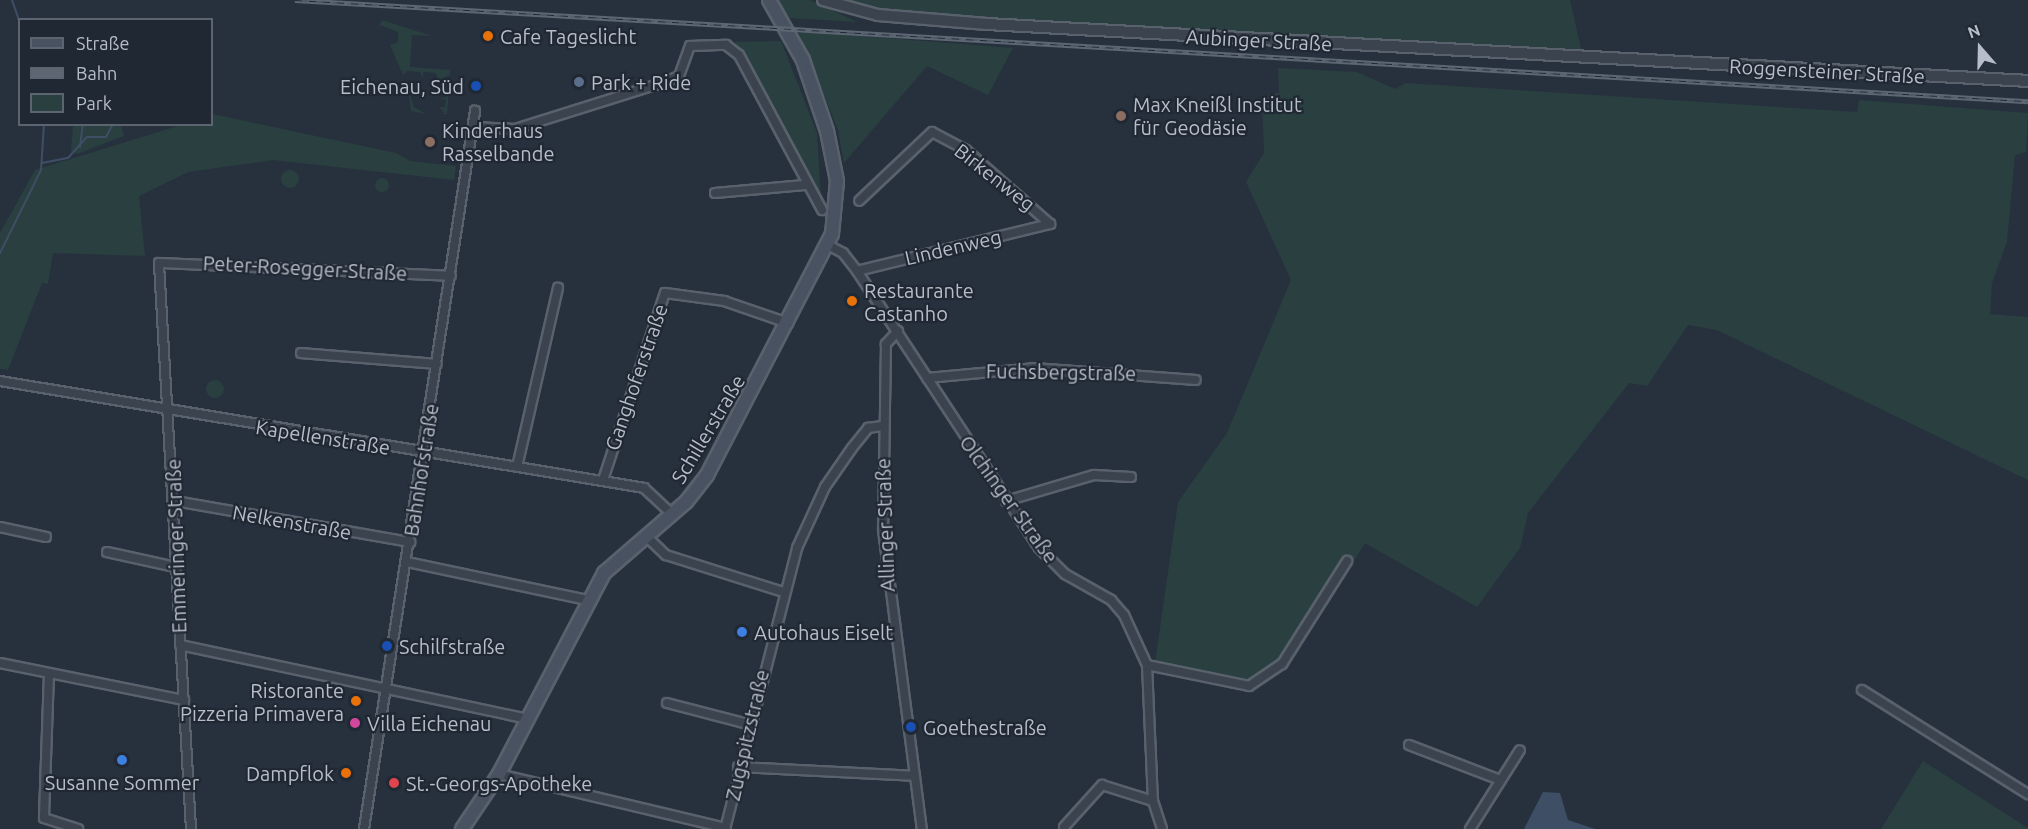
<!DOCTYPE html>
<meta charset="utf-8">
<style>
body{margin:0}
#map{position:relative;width:2028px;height:829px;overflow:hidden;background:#27313e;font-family:Ubuntu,sans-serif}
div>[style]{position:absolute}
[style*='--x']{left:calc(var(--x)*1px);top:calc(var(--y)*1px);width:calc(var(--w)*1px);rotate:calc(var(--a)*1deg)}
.green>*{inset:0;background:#2a3f40}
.round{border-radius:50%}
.water>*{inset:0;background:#3e4f65}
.stream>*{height:2px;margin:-1px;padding:0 1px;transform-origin:1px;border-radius:1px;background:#3e4f65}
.roads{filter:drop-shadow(2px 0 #59616c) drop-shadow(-2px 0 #59616c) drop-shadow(0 2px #59616c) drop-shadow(0 -2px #59616c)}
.minor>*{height:8px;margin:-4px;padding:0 4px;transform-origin:4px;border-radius:4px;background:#3b434e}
.tertiary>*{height:10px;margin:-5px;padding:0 5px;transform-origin:5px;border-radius:5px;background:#3b434e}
.secondary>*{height:12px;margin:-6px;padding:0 6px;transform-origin:6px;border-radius:6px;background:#495261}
.rail>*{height:4.5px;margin-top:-2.25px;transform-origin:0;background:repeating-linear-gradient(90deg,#202833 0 7px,#5d6774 0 14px);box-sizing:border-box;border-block:2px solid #5d6774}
.dots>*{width:16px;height:16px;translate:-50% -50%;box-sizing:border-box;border:3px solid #202833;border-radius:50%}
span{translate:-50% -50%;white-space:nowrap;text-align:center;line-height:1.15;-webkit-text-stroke:4.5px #202833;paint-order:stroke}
.poi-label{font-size:20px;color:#b7bec9}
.left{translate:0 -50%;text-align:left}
.right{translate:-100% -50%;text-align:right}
.street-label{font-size:20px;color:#b7bec9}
.legend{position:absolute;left:18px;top:18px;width:195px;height:108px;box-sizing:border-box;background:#202833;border:2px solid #5c646f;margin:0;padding:8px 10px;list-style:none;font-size:18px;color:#b7bec9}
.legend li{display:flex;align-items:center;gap:12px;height:30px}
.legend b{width:30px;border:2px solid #5c646f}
.north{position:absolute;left:1950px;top:18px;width:60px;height:60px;-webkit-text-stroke:4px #202833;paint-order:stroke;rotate:340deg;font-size:16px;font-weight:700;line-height:24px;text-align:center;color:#b7bec9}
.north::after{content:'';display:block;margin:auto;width:21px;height:27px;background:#b7bec9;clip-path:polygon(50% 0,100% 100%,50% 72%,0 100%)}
</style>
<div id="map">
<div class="green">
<div style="clip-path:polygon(777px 0,810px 0,857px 22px,790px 18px)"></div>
<div style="clip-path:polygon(837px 0,1570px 0,1582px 53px,890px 13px)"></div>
<div style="clip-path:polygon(382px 20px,432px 36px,412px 35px,410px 67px,450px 70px,450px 75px,438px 80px,436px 73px,423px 72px,423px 78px,420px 72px,407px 71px,403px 75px,390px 45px,398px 42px,398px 32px,380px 25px,376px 31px)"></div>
<div style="clip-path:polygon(798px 31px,1013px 48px,988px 95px,927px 66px,844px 163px,838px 130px)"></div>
<div style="clip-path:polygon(781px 41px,817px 133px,821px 201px,735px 42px)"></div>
<div style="clip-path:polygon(1278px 68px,1357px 72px,1395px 89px,1406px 83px,1857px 112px,1859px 100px,2028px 113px,2026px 152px,2015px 155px,2007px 242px,1992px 283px,1990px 314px,2028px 317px,2028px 480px,1717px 330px,1688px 325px,1647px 386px,1629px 383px,1528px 513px,1520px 548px,1477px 607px,1365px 543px,1288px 668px,1252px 693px,1154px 670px,1178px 502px,1227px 433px,1291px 280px,1246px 182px,1264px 153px,1262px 96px,1279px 93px)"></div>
<div style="clip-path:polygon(450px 78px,447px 114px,439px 114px,445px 113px,439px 107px,445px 107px,446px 100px,439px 98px,446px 98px,440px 88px,446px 89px,447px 82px,440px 81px)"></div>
<div style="clip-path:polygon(408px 89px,414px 107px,426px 114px,411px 111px)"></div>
<div style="clip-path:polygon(212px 114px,396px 153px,410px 161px,456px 166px,454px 180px,273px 160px,188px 172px,139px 196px,145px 256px,53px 253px,48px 284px,42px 283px,8px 370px,0 369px,0 233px,35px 170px,181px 125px,212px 124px)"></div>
<div style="clip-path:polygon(73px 125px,121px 125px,124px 136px,77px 154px,71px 151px)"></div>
<div class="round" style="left:281px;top:170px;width:18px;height:18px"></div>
<div class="round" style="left:375px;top:178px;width:14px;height:14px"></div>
<div class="round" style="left:206px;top:380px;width:18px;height:18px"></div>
<div style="clip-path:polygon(1923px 761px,2028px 828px,2028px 829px,1881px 829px)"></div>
</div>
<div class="water">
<div style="clip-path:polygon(1543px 792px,1560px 793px,1568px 820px,1595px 829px,1524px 829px)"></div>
</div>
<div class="stream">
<div style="--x:12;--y:0;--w:24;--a:71"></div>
<div style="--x:80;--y:147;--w:23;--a:-83"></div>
<div style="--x:42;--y:163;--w:26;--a:-11"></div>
<div style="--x:68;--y:158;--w:28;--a:-48"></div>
<div style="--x:87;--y:137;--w:19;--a:0"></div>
<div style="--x:106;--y:137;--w:15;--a:-62"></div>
<div style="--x:0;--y:253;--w:93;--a:-63.7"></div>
<div style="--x:41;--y:170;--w:46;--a:-86.3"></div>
</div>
<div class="roads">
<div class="minor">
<div style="--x:474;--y:127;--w:41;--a:2.8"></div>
<div style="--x:515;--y:129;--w:157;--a:-17.4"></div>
<div style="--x:665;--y:82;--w:15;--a:-23"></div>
<div style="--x:679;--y:76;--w:32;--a:-70"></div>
<div style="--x:690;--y:46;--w:36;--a:-2"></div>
<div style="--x:726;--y:45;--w:16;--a:38"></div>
<div style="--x:739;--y:55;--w:176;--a:61.8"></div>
<div style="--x:715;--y:193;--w:90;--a:-5.1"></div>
<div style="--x:828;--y:245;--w:17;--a:28"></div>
<div style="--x:843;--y:253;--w:23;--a:52"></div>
<div style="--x:857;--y:271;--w:331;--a:56.7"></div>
<div style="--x:1039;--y:548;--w:37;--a:45"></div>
<div style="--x:1065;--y:574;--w:53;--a:29.5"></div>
<div style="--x:1111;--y:600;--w:20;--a:49"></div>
<div style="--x:1124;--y:615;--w:55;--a:65.3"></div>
<div style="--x:1147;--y:665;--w:136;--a:87.5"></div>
<div style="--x:1153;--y:801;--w:29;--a:72"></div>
<div style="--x:857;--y:271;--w:199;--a:-13.7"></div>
<div style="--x:1050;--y:224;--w:112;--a:-138.6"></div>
<div style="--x:966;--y:150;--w:38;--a:-152"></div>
<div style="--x:932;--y:132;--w:100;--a:136.6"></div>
<div style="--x:898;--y:331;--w:18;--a:133"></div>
<div style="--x:886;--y:344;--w:186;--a:90.9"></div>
<div style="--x:883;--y:530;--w:302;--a:82.6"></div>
<div style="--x:301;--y:353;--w:136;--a:4.6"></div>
<div style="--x:927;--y:378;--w:107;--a:-5.3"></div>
<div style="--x:1034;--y:368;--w:162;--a:4.2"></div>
<div style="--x:0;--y:381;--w:653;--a:9.43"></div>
<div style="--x:644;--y:488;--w:38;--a:43"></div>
<div style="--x:517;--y:467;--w:184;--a:-77.1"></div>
<div style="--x:603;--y:480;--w:197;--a:-71.7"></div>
<div style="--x:665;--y:293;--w:60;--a:7.7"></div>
<div style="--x:724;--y:301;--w:68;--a:19"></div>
<div style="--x:175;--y:501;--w:239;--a:9.9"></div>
<div style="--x:1006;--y:501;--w:92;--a:-16.5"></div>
<div style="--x:1094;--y:475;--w:37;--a:3"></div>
<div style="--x:0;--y:527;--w:47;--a:12.3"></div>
<div style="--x:645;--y:535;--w:29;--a:44"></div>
<div style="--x:666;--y:555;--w:123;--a:17.5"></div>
<div style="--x:107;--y:552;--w:70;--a:12.4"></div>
<div style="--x:407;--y:562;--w:185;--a:11.9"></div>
<div style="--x:180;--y:645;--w:357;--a:12"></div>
<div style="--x:0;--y:663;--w:188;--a:11.4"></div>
<div style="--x:1147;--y:665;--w:104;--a:11.6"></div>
<div style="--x:1249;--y:686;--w:40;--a:-34"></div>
<div style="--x:1282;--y:664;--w:122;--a:-57.7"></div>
<div style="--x:49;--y:673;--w:145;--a:92"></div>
<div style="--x:44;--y:818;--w:36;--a:18"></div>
<div style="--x:1862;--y:690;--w:196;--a:32.1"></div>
<div style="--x:667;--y:703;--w:84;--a:14.5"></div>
<div style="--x:1409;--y:745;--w:97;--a:21"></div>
<div style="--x:738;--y:767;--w:176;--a:2.9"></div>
<div style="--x:499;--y:774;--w:233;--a:13.4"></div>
<div style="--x:1064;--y:827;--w:57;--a:-47.9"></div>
<div style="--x:1102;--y:785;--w:53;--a:17.4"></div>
<div style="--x:191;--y:829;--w:567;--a:-93.24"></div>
<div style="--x:159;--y:263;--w:292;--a:2.5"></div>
<div style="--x:364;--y:829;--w:727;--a:-81.21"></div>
<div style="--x:725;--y:829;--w:290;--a:-75.6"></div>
<div style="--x:797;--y:548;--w:67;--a:-65.3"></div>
<div style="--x:825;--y:487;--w:47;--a:-55.3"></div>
<div style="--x:852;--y:448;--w:26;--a:-51"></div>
<div style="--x:868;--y:428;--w:14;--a:-8"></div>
<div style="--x:1470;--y:829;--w:93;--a:-57.7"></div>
</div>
<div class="tertiary">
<div style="--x:823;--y:0;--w:57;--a:15.3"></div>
<div style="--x:878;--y:15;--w:109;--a:4.7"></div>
<div style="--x:987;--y:24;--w:1043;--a:3.13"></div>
</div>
<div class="secondary">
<div style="--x:462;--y:829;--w:66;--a:-56.1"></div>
<div style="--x:499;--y:774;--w:227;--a:-62.4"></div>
<div style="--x:604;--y:573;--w:108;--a:-40.9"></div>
<div style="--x:686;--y:502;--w:34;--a:-52"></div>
<div style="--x:707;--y:475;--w:271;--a:-62.6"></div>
<div style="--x:832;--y:234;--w:53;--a:-84.6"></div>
<div style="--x:837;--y:181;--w:51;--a:-101.3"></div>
<div style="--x:827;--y:131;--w:75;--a:-108.7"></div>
<div style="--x:803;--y:60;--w:69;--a:-119.5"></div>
</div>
</div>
<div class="rail">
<div style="--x:295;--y:0;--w:1736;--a:3.34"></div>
</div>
<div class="dots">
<div style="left:488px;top:36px;background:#e8710a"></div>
<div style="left:579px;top:82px;background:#5c6f8a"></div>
<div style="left:476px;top:86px;background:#1a4fb4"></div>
<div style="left:1121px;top:116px;background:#8d6e63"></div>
<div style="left:430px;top:142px;background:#8d6e63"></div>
<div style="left:852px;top:301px;background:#e8710a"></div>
<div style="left:742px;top:632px;background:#3f7fe0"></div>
<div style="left:387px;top:646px;background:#1a4fb4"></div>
<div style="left:356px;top:701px;background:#e8710a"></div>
<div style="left:355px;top:723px;background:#d1479c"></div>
<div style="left:911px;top:727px;background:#1a4fb4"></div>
<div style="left:122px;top:760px;background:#3f7fe0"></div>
<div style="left:346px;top:773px;background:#e8710a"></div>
<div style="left:394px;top:783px;background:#e0444e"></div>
</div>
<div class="poi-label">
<span class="left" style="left:500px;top:36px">Cafe Tageslicht</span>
<span class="left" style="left:591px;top:82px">Park + Ride</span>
<span class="right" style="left:464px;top:86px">Eichenau, Süd</span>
<span class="left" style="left:1133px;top:116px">Max Kneißl Institut<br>für Geodäsie</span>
<span class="left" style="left:442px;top:142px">Kinderhaus<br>Rasselbande</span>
<span class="left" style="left:864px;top:302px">Restaurante<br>Castanho</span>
<span class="left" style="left:754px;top:632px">Autohaus Eiselt</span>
<span class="left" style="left:399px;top:646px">Schilfstraße</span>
<span class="right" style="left:344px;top:702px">Ristorante<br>Pizzeria Primavera</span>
<span class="left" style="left:367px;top:723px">Villa Eichenau</span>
<span class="left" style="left:923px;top:727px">Goethestraße</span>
<span class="right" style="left:334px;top:773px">Dampflok</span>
<span style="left:122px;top:782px">Susanne Sommer</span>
<span class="left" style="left:406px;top:783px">St.-Georgs-Apotheke</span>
</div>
<div class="street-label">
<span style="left:1259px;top:40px;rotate:3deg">Aubinger Straße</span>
<span style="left:1827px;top:71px;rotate:3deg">Roggensteiner Straße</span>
<span style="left:995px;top:177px;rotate:38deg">Birkenweg</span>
<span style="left:953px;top:247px;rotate:-13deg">Lindenweg</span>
<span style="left:305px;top:268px;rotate:3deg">Peter-Rosegger-Straße</span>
<span style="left:1061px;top:372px;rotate:1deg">Fuchsbergstraße</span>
<span style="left:636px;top:377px;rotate:-71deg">Ganghoferstraße</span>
<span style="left:708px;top:429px;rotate:-59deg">Schillerstraße</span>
<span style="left:323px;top:437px;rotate:9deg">Kapellenstraße</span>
<span style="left:421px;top:470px;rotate:-81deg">Bahnhofstraße</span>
<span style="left:1009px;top:499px;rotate:54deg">Olchinger Straße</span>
<span style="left:292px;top:522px;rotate:10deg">Nelkenstraße</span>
<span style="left:885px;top:525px;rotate:-92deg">Allinger Straße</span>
<span style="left:176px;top:546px;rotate:-92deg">Emmeringer Straße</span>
<span style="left:747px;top:735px;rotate:-77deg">Zugspitzstraße</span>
</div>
<ul class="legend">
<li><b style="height:8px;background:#495261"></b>Straße</li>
<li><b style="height:8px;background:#5d6774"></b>Bahn</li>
<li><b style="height:16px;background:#2a3f40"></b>Park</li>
</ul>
<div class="north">N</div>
</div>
